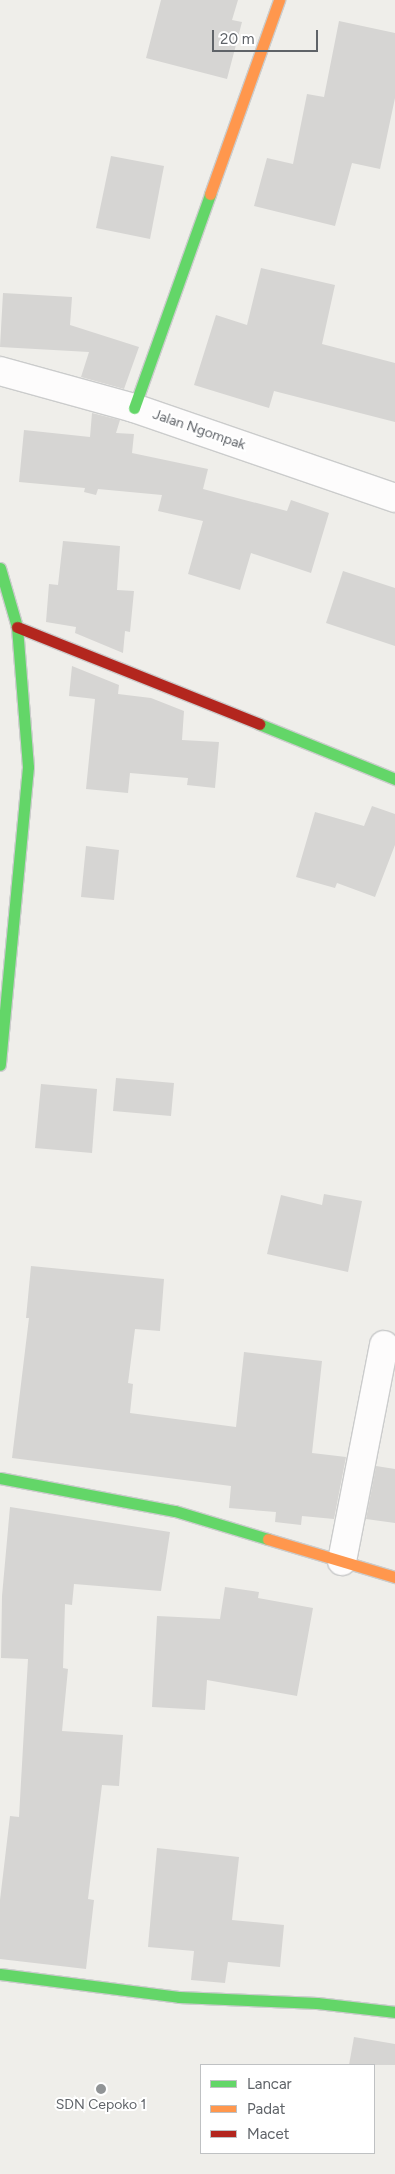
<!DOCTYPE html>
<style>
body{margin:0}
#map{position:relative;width:395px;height:2174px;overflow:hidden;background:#efeeea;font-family:Figtree,sans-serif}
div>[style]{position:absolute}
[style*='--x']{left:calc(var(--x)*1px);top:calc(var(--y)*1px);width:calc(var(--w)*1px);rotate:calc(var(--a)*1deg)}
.building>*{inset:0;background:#d6d5d3}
.roads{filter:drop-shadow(1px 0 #cbcccc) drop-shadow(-1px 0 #cbcccc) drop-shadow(0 1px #cbcccc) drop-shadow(0 -1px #cbcccc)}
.street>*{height:28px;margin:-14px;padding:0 14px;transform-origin:14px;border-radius:14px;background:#fdfcfc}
.fast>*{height:11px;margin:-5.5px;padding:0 5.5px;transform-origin:5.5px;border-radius:5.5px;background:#63d668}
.slow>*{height:11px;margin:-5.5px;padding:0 5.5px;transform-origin:5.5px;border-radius:5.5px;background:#ff974d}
.jam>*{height:11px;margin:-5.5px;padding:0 5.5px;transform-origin:5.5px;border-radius:5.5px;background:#b3261e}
.dots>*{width:14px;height:14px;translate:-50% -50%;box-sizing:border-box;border:2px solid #fff;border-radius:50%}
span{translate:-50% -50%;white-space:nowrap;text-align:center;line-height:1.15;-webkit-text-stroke:4px #fff;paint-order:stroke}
.street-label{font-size:14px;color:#5f6368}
.poi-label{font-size:14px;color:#5f6368}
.legend{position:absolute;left:200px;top:2064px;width:175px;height:90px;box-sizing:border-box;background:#fff;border:1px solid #bfc1c3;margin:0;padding:6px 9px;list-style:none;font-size:15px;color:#5f6368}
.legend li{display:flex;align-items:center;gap:10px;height:25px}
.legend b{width:25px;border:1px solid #bfc1c3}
.scale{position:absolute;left:212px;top:30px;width:106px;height:22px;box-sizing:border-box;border:2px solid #5f6368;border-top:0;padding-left:6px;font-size:15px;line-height:18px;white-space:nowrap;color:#5f6368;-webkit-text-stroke:4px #fff;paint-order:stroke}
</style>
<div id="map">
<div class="building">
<div style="clip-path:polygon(161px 0,238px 0,232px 20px,242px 22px,227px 79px,146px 58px)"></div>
<div style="clip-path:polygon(339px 21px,395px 33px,395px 98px,380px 169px,352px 163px,335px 226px,254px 206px,267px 158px,293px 164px,307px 94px,324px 97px)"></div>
<div style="clip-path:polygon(111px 156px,164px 166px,150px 239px,96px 228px)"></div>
<div style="clip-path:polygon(261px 268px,335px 285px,322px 344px,395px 363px,395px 422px,274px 391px,269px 408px,194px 385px,216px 315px,247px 325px)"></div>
<div style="clip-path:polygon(3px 293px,72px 297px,70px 325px,139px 347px,124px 389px,81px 377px,89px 352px,0 347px)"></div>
<div style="clip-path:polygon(92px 413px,120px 420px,116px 433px,134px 434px,132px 453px,208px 469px,203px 489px,287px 511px,291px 500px,329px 513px,311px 573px,251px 553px,240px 590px,188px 574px,203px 521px,158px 511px,162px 495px,98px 489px,96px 495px,84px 492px,85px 488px,19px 482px,24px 430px,90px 437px)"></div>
<div style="clip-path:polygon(63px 541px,120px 546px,117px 590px,134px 591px,130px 632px,125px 631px,123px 653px,75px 633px,76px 627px,46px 622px,49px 584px,58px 585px)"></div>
<div style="clip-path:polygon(343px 571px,395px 588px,395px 646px,326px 623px)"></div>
<div style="clip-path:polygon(72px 666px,119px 685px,118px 694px,151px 698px,184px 711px,182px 740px,219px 742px,215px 788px,187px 785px,188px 778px,130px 773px,128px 793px,86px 789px,95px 699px,69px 696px)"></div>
<div style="clip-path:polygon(372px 806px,395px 814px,395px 845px,375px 897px,337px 883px,335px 888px,296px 877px,315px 812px,364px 826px)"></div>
<div style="clip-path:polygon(86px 846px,119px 850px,114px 900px,81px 897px)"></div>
<div style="clip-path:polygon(116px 1078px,174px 1083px,171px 1116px,113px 1111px)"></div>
<div style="clip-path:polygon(41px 1084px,97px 1089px,92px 1153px,35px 1148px)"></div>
<div style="clip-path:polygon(324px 1194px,362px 1201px,348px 1272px,267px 1254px,281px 1195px,322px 1205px)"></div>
<div style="clip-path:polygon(31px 1266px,164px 1279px,160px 1331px,135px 1329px,128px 1383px,133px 1384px,130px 1413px,236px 1427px,244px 1352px,322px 1361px,312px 1453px,346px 1457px,334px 1519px,302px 1516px,301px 1525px,275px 1522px,276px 1512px,229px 1508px,231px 1486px,12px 1458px,29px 1318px,26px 1318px)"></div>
<div style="clip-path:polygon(376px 1466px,395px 1469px,395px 1523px,366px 1519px)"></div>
<div style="clip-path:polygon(10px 1507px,170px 1532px,161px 1591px,74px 1584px,72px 1605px,65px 1604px,63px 1668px,68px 1669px,62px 1731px,123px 1735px,119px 1786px,102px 1785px,88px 1899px,94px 1900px,86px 1969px,0 1959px,0 1900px,10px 1816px,19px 1817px,28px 1659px,1px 1658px,2px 1596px)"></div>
<div style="clip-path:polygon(225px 1587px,259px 1592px,258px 1598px,313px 1608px,297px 1696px,207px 1680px,205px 1710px,152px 1707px,157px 1616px,220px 1619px)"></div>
<div style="clip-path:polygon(157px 1848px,239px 1857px,232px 1920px,284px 1925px,280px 1967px,228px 1962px,225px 1983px,191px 1980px,194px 1951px,148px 1947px)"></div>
<div style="clip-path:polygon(354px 2037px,395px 2044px,395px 2065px,349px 2065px)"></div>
</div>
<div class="roads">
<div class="street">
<div style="--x:0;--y:371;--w:139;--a:15.4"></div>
<div style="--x:134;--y:408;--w:276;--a:19"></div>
<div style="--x:342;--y:1561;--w:220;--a:-79"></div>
</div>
<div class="fast">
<div style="--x:134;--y:408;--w:227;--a:-70.4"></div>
<div style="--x:0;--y:568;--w:61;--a:73.9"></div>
<div style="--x:17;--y:627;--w:140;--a:85.5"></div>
<div style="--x:28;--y:767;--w:299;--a:95.4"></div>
<div style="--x:259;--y:724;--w:147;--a:22"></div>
<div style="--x:0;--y:1478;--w:178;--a:10.7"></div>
<div style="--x:175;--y:1511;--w:97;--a:16.8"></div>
<div style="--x:0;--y:1974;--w:180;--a:7.3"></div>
<div style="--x:179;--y:1997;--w:138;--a:2.5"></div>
<div style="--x:317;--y:2003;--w:79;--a:6.6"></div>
</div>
<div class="slow">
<div style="--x:210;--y:194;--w:206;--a:-70.4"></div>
<div style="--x:268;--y:1539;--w:133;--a:16.7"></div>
</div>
<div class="jam">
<div style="--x:17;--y:627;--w:261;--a:21.8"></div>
</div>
</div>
<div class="dots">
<div style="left:101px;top:2089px;background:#919496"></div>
</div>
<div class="street-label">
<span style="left:199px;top:430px;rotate:19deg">Jalan Ngompak</span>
</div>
<div class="poi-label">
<span style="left:101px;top:2105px">SDN Cepoko 1</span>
</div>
<ul class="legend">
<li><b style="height:6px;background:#63d668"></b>Lancar</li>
<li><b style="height:6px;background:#ff974d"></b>Padat</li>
<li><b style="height:6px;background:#b3261e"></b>Macet</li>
</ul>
<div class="scale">20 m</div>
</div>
